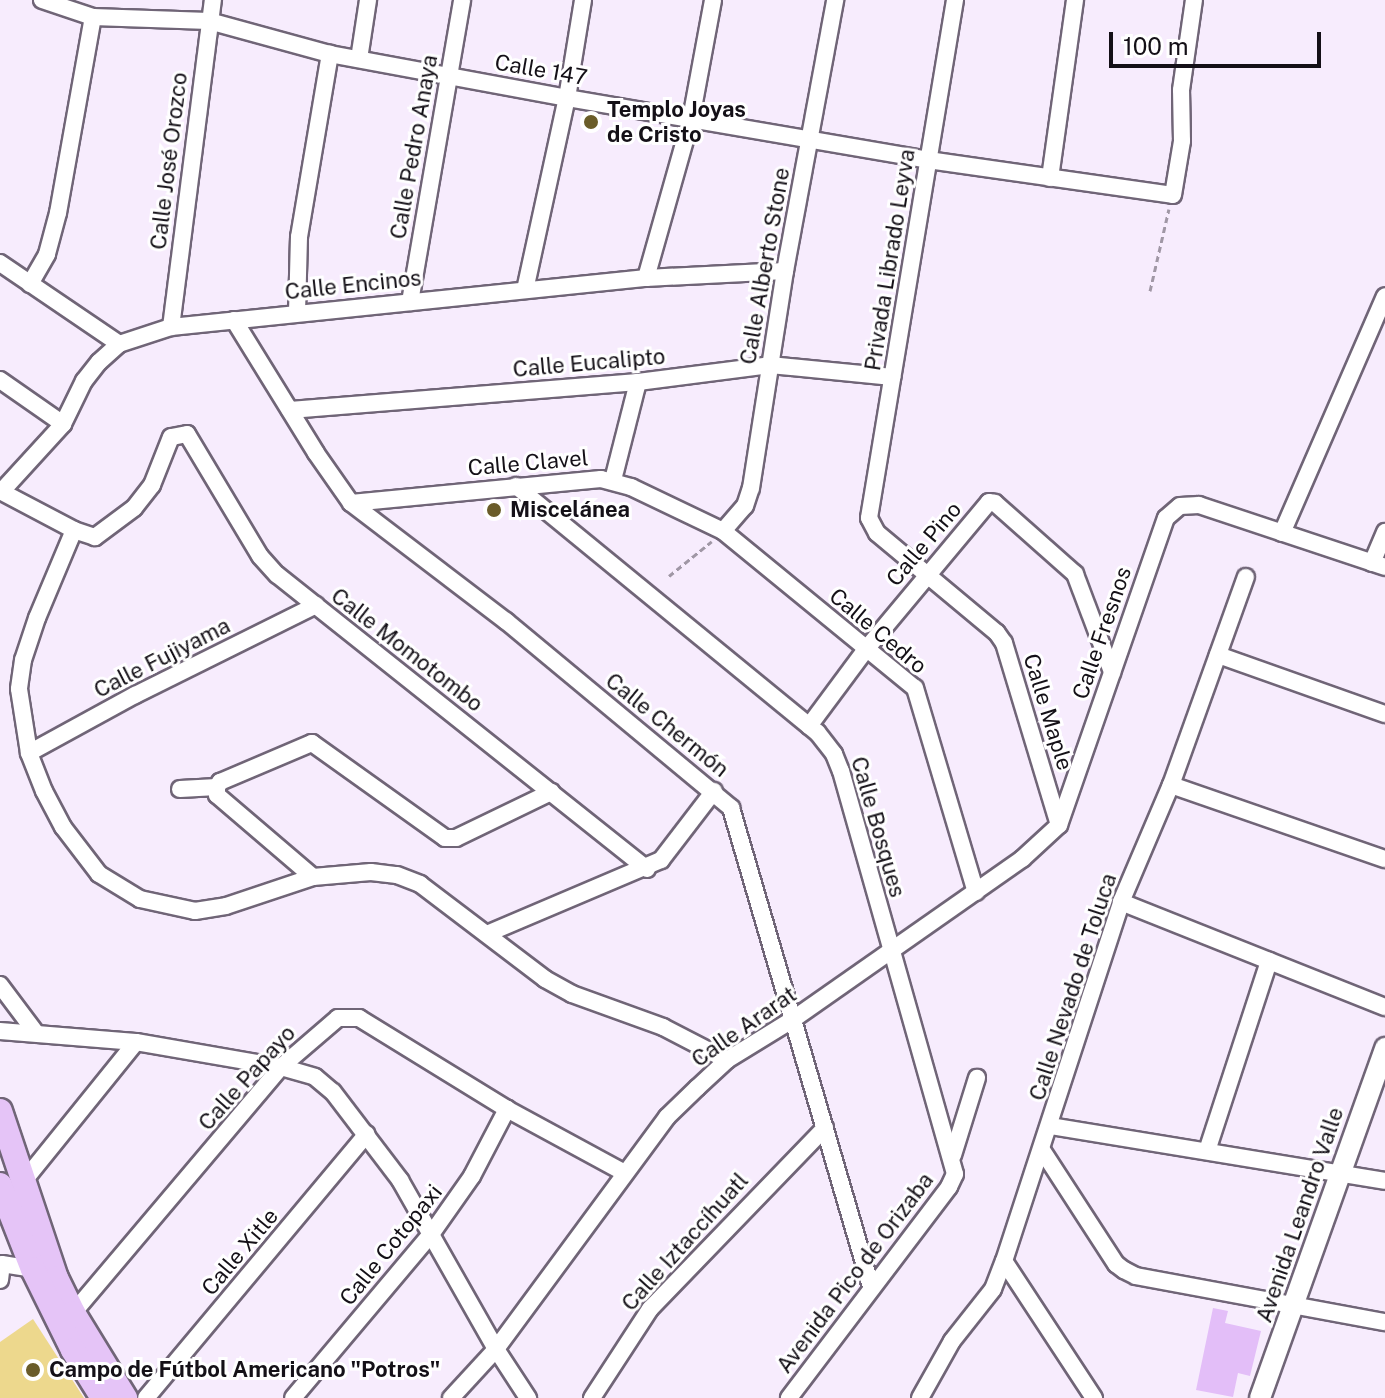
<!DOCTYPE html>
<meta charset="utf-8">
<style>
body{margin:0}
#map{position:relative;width:1385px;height:1398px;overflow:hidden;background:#f7ecfd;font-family:"Public Sans",sans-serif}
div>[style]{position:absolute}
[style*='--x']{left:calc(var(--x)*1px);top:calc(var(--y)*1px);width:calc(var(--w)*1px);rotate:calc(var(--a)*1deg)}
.green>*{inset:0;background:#edd88d}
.building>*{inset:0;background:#e3bef8}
.path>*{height:3px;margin-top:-1.5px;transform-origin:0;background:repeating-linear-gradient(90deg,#a097a5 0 6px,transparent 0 10px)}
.roads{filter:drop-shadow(2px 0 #706577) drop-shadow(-2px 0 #706577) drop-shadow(0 2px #706577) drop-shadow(0 -2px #706577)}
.minor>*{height:16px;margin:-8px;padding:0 8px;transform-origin:8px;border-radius:8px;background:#fff}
.tertiary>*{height:20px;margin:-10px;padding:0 10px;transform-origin:10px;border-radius:10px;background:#fff}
.primary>*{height:24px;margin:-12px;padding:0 12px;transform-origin:12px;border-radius:12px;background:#e5c4f7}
.dots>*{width:22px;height:22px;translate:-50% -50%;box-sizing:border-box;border:4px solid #fff;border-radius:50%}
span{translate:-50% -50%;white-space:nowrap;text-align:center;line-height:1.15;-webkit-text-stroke:6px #fff;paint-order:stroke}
.street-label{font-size:22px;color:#141017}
.poi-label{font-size:22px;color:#141017;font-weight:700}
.left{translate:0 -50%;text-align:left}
.scale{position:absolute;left:1109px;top:32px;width:212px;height:36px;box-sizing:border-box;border:4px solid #141017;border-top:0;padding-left:10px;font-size:24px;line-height:28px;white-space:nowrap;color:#141017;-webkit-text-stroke:6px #fff;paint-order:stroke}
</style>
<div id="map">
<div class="green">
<div style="clip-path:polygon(33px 1319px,84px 1398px,0 1398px,0 1342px)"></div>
</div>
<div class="building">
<div style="clip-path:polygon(1213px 1308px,1228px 1311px,1225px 1323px,1261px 1331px,1250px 1376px,1238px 1373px,1233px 1397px,1196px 1390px)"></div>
</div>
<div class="path">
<div style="--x:1150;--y:291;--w:84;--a:-77"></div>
<div style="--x:669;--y:576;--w:55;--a:-39.1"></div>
</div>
<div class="roads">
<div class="minor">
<div style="--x:42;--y:0;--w:54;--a:18.4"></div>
<div style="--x:93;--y:17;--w:116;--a:2"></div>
<div style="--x:209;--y:21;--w:125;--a:15.3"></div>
<div style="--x:330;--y:54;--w:241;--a:10.5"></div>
<div style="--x:567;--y:98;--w:366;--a:9.7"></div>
<div style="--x:928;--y:160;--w:247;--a:8.1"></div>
<div style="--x:1173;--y:195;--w:55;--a:-80.5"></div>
<div style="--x:1182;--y:141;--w:51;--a:-91.1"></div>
<div style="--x:1181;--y:90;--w:91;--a:-81.8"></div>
<div style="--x:955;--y:0;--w:525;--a:99.43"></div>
<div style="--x:869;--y:518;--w:17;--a:62"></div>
<div style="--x:877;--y:533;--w:156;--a:39.8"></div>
<div style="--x:997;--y:633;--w:12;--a:55"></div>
<div style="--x:1004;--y:643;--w:190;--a:73.2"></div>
<div style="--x:359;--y:59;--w:60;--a:-81.3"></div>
<div style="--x:1050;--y:178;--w:180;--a:-82"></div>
<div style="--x:0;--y:263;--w:144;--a:34.2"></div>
<div style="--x:646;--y:278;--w:165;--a:-74.2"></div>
<div style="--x:691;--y:119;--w:121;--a:-79.5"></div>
<div style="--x:30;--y:284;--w:34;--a:-60"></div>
<div style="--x:47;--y:254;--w:42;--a:-75"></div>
<div style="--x:58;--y:213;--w:199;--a:-79.9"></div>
<div style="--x:525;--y:290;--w:197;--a:-77.7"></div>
<div style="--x:567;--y:98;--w:99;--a:-80.7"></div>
<div style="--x:410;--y:302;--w:306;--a:-80.2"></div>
<div style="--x:297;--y:313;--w:76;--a:-88.5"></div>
<div style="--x:299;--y:237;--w:186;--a:-80.4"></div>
<div style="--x:234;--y:320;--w:156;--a:58.3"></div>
<div style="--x:316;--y:453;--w:61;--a:55"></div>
<div style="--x:351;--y:503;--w:195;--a:37.3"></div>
<div style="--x:506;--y:621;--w:293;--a:39.7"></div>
<div style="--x:731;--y:808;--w:500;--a:73.7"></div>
<div style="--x:171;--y:327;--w:330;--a:-82.7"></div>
<div style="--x:0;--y:380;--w:77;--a:34.9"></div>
<div style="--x:290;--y:410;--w:349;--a:-4.6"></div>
<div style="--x:638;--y:382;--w:133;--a:-7.3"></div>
<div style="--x:770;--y:365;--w:123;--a:5.6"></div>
<div style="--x:613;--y:480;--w:101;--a:-75.7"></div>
<div style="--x:516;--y:486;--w:389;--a:39.3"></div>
<div style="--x:817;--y:732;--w:28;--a:52"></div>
<div style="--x:834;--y:754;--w:18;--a:68"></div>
<div style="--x:841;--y:771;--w:419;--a:74.2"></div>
<div style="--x:955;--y:1174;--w:14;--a:115"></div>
<div style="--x:949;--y:1187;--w:265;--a:127.2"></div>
<div style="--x:0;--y:491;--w:84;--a:27.8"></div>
<div style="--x:1;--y:492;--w:92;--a:-47.6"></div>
<div style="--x:63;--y:424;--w:48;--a:-64"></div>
<div style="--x:84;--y:381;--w:24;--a:-52"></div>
<div style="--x:99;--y:362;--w:27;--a:-42"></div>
<div style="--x:119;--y:344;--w:55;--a:-18.1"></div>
<div style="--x:171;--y:327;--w:478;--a:-5.9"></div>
<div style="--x:646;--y:278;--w:139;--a:-2.9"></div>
<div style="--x:351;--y:503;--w:251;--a:-5.5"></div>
<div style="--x:601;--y:479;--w:31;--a:15"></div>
<div style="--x:631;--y:487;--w:102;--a:25.6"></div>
<div style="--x:723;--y:531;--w:248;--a:39.3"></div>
<div style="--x:915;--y:688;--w:213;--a:73.4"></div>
<div style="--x:723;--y:531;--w:33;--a:-49"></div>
<div style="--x:745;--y:506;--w:19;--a:-72"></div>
<div style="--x:751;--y:488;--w:220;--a:-81.1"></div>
<div style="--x:785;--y:271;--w:276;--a:-79.5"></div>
<div style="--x:1282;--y:533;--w:258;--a:-66.5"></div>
<div style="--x:1372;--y:563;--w:34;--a:-67"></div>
<div style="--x:1218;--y:655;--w:177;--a:19.5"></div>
<div style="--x:809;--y:726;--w:97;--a:-53.4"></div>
<div style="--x:867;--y:648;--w:190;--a:-50.1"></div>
<div style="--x:989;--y:502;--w:6;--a:9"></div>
<div style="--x:995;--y:503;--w:107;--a:41.6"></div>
<div style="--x:1075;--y:574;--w:105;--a:69.3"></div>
<div style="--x:29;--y:753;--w:121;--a:-28.7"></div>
<div style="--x:135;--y:695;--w:202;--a:-26.4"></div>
<div style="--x:1171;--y:785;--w:226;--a:19.1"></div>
<div style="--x:217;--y:787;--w:6;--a:-59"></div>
<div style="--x:220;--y:782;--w:100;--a:-23"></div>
<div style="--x:312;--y:743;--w:163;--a:35.5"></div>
<div style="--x:445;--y:838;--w:11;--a:0"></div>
<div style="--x:456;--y:838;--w:106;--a:-25.8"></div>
<div style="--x:217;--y:787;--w:8;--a:90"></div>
<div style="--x:217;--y:795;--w:126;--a:40.5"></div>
<div style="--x:180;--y:789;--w:37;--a:-3"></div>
<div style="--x:647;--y:869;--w:473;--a:-141.5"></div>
<div style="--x:277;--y:575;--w:25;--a:-132"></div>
<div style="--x:260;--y:556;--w:142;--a:-120.9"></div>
<div style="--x:187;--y:434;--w:16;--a:169"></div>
<div style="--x:171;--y:437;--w:52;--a:111.6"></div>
<div style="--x:152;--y:485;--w:29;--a:128"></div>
<div style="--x:134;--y:508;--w:49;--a:143.4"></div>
<div style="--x:95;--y:537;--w:22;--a:-162"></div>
<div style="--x:74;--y:530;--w:95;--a:112.8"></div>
<div style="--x:37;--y:618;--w:44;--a:108.4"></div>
<div style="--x:23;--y:660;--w:29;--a:98"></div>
<div style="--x:19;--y:689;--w:65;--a:81.1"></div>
<div style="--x:29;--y:753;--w:41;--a:68.5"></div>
<div style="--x:44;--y:791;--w:41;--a:62.2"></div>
<div style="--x:63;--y:827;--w:59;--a:52.5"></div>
<div style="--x:99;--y:874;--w:48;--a:31.4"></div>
<div style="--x:140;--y:899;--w:56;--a:12.3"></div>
<div style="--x:195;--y:911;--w:31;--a:-9"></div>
<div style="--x:226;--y:906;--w:92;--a:-18.4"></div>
<div style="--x:313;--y:877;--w:58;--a:-4.9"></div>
<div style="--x:371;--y:872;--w:26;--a:7"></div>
<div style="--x:397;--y:875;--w:25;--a:21"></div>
<div style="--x:420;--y:884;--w:157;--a:37.2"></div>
<div style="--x:545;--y:979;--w:31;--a:29"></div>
<div style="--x:572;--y:994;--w:97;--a:19.9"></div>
<div style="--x:663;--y:1027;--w:72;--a:27.3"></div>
<div style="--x:1121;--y:902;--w:284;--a:21.7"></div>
<div style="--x:489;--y:933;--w:187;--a:-23"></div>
<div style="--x:661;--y:860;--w:87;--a:-52.5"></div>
<div style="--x:0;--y:985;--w:60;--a:53.1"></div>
<div style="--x:0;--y:1031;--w:136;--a:4.6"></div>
<div style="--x:136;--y:1042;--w:147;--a:9.8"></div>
<div style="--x:281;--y:1067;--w:35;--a:16"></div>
<div style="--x:315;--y:1077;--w:23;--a:40"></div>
<div style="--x:333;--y:1092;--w:111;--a:52.7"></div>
<div style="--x:400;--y:1180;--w:194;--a:60.4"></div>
<div style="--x:496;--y:1349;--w:59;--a:56.9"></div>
<div style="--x:1050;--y:1126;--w:339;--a:9.3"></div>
<div style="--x:1042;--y:1150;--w:136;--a:57"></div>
<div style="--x:1116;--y:1264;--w:10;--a:37"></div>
<div style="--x:1124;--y:1270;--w:13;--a:27"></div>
<div style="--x:1136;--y:1276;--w:253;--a:10.5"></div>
<div style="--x:1207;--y:1151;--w:200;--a:-71.9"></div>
<div style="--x:953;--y:1155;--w:81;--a:-72.7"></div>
<div style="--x:23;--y:1182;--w:180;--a:-51.1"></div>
<div style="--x:1004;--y:1261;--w:164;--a:56.7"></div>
<div style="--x:0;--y:1280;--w:16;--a:-83"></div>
<div style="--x:2;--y:1264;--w:31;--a:9"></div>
<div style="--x:73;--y:1313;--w:322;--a:-49.8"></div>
<div style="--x:281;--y:1067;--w:75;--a:-40.7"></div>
<div style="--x:338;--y:1018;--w:21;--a:0"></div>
<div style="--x:359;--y:1018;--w:174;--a:31.6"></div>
<div style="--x:507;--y:1109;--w:134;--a:28.5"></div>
<div style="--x:146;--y:1398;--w:344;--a:-50.1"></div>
<div style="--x:293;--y:1398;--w:216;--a:-49.9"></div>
<div style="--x:432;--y:1233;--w:70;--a:-54.9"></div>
<div style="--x:472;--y:1176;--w:76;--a:-62.4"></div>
<div style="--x:451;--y:1398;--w:67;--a:-47.4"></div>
<div style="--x:496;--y:1349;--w:288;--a:-53.6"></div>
<div style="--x:667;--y:1117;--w:42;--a:-44"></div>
<div style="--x:697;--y:1088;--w:41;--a:-43"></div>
<div style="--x:727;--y:1060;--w:76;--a:-31.6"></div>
<div style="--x:792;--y:1020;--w:281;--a:-35"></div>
<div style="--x:1022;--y:859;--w:50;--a:-42.6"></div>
<div style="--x:1059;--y:825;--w:325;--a:-70.8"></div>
<div style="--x:1166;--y:518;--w:18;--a:-41"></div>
<div style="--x:1180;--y:506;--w:19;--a:-3"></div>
<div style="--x:1199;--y:505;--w:196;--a:18.4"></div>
<div style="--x:592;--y:1398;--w:106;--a:-56.9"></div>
<div style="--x:650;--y:1309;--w:252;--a:-46"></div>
<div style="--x:920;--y:1398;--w:65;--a:-60.7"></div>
<div style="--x:952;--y:1341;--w:66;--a:-51.7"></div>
<div style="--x:993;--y:1289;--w:30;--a:-69"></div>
<div style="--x:1004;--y:1261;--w:378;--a:-71.9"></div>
<div style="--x:1121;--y:902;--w:127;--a:-66.9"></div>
<div style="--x:1171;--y:785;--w:221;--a:-70.2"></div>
</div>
<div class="tertiary">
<div style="--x:1260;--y:1398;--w:372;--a:-70.3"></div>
</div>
<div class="primary">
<div style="--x:0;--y:1111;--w:176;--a:71.5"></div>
<div style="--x:56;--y:1278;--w:39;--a:64"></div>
<div style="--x:73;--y:1313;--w:100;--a:58.5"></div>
<div style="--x:0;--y:1185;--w:90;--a:68.6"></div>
<div style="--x:33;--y:1269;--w:90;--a:63.7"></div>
<div style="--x:73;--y:1350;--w:57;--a:58"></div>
</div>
</div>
<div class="dots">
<div style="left:591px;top:122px;background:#6a5c29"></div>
<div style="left:494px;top:510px;background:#6a5c29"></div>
<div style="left:33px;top:1370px;background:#6a5c29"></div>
</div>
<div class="street-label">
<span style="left:541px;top:70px;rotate:10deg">Calle 147</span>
<span style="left:414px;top:147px;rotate:-80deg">Calle Pedro Anaya</span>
<span style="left:169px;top:161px;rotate:-83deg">Calle José Orozco</span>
<span style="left:890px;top:260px;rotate:-81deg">Privada Librado Leyva</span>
<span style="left:765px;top:266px;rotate:-80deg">Calle Alberto Stone</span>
<span style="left:353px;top:285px;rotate:-6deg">Calle Encinos</span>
<span style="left:589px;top:363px;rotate:-5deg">Calle Eucalipto</span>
<span style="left:528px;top:463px;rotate:-5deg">Calle Clavel</span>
<span style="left:924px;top:544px;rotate:-50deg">Calle Pino</span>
<span style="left:878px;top:631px;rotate:40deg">Calle Cedro</span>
<span style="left:1102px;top:633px;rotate:-71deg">Calle Fresnos</span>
<span style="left:407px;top:650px;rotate:38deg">Calle Momotombo</span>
<span style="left:162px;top:658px;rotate:-27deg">Calle Fujiyama</span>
<span style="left:1048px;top:712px;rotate:73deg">Calle Maple</span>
<span style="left:667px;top:725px;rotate:39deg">Calle Chermón</span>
<span style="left:878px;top:827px;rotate:74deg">Calle Bosques</span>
<span style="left:1073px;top:987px;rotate:-72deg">Calle Nevado de Toluca</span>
<span style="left:744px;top:1027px;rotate:-35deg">Calle Ararat</span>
<span style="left:247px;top:1078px;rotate:-48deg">Calle Papayo</span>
<span style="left:1300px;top:1215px;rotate:-71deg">Avenida Leandro Valle</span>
<span style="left:685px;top:1242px;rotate:-48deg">Calle Iztaccíhuatl</span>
<span style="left:391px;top:1245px;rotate:-51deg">Calle Cotopaxi</span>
<span style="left:240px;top:1252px;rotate:-50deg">Calle Xitle</span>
<span style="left:855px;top:1273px;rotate:-53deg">Avenida Pico de Orizaba</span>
</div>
<div class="poi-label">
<span class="left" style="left:607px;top:122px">Templo Joyas<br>de Cristo</span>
<span class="left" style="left:510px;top:510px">Miscelánea</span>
<span class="left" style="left:49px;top:1370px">Campo de Fútbol Americano "Potros"</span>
</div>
<div class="scale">100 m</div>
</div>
